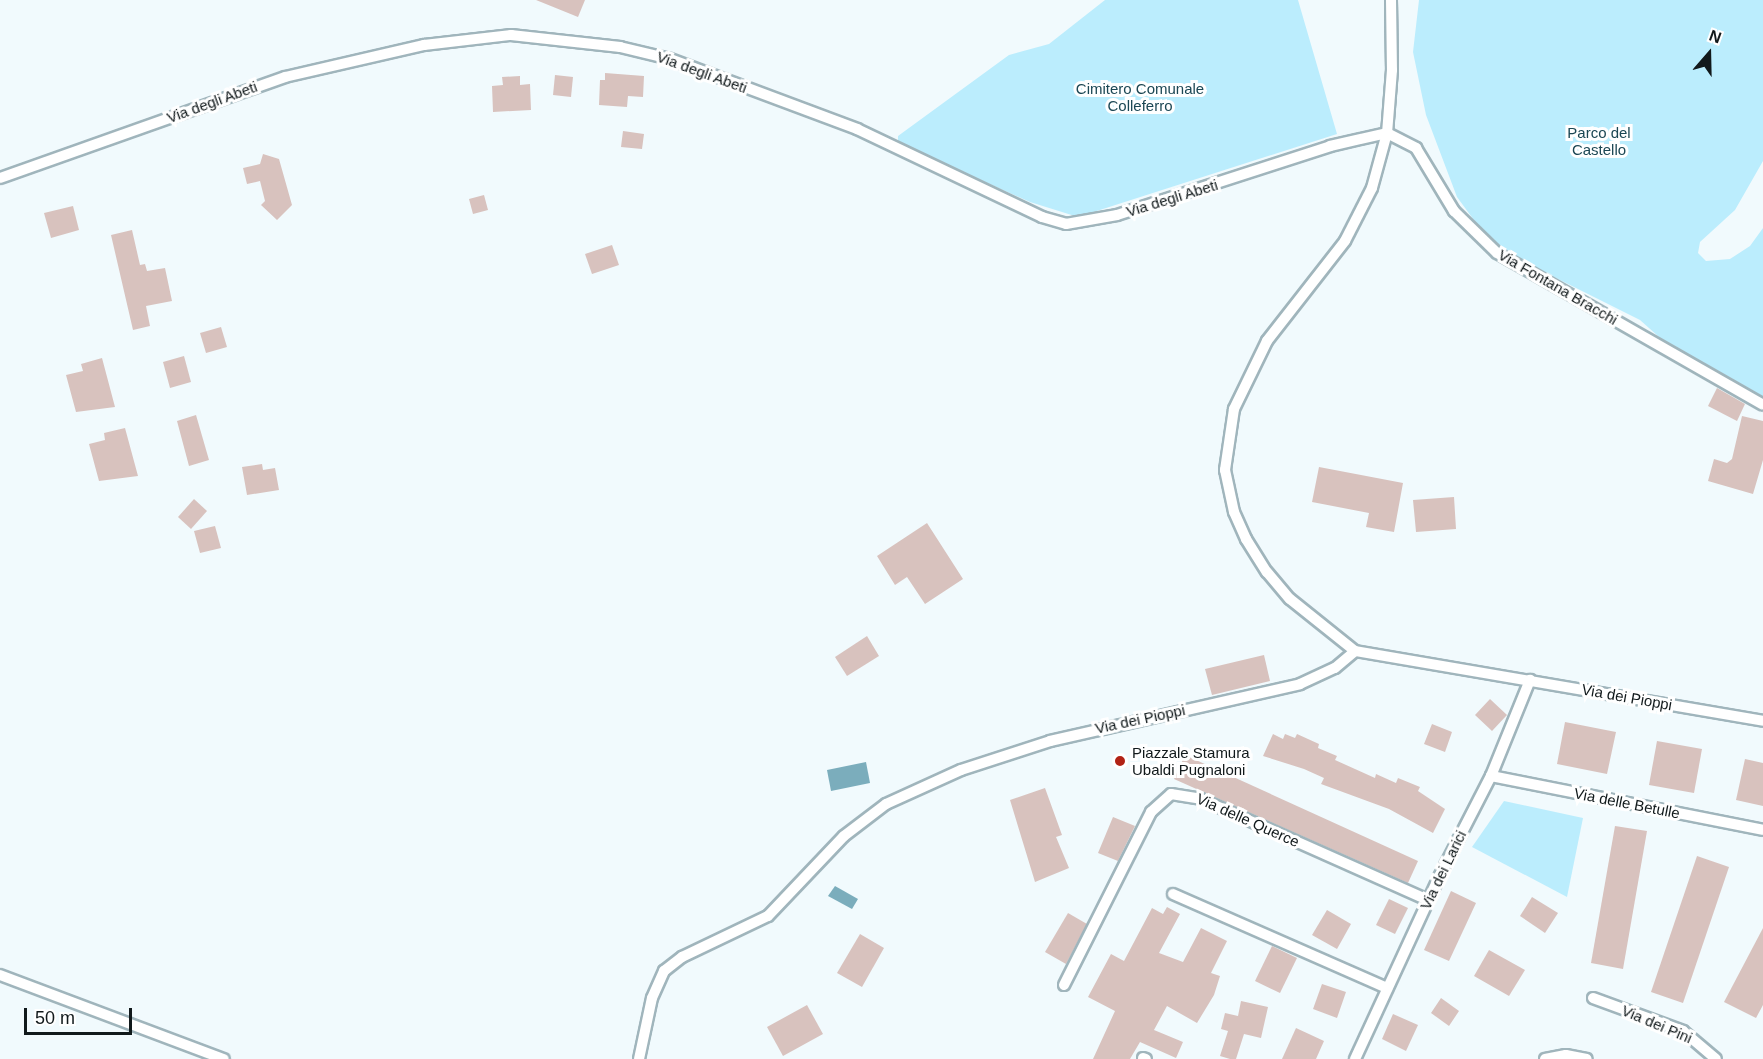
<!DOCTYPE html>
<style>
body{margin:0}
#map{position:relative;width:1763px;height:1059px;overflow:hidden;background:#f1fafd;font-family:Arial,sans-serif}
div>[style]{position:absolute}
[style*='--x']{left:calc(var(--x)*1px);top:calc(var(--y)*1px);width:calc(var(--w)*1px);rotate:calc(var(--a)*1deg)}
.green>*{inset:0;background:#bbedfd}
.water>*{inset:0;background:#7badbc}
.building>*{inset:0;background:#d8c2be}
.roads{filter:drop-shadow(2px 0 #a0b5bc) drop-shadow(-2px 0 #a0b5bc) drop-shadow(0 2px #a0b5bc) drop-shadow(0 -2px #a0b5bc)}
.street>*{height:10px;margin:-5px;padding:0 5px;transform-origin:5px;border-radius:5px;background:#fff}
.dots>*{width:16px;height:16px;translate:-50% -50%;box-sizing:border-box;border:3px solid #fff;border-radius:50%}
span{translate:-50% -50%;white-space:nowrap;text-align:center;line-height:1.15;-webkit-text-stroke:6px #fff;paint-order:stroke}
.street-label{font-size:15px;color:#11191b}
.park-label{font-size:15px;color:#1b4754}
.poi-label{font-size:15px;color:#11191b}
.left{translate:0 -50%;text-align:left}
.north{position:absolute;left:1679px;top:24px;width:60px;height:60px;-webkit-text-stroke:4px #fff;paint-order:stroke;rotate:20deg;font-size:16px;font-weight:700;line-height:24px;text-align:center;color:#11191b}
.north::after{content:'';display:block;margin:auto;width:21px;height:27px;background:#11191b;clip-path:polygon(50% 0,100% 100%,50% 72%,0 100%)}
.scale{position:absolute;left:24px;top:1008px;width:108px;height:27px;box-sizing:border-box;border:3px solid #11191b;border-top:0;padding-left:8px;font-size:18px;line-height:21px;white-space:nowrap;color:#11191b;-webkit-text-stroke:4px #fff;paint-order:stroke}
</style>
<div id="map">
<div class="green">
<div style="clip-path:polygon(1105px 0,1298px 0,1337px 134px,1078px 217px,1030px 202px,898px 143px,898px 136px,1009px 55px,1049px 44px)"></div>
<div style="clip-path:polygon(1419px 0,1763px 0,1763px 161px,1735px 210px,1700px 242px,1698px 253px,1706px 261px,1730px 259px,1750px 246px,1763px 228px,1763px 397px,1668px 345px,1640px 320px,1516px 258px,1482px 231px,1457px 197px,1426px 115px,1413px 52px)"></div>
<div style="clip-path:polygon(1504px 801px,1583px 818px,1567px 897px,1472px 847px)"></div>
</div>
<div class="water">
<div style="clip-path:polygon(866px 762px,870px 783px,831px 791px,827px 770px)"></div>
<div style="clip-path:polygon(835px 886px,858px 899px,852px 909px,828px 896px)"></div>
</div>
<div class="building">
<div style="clip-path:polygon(536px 0,585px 0,578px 17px)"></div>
<div style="clip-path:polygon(605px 73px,644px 76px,643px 97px,628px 96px,627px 107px,599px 105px,600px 80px,605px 80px)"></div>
<div style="clip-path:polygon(555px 75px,573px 77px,571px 97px,553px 95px)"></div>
<div style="clip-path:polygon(520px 76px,520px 85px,530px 84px,531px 110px,493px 112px,492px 86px,503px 85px,502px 77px)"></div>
<div style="clip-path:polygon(623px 131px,644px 134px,642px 149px,621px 147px)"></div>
<div style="clip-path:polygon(263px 154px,279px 159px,292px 205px,277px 220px,261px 205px,265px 201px,260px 181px,247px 184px,243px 168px,260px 164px)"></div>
<div style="clip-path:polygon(484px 195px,488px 210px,473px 214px,469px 199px)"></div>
<div style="clip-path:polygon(73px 206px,79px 230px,51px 238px,44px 213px)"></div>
<div style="clip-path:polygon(132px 230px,140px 265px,145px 264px,147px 271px,165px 268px,172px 301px,146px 306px,150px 326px,133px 330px,111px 235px)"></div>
<div style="clip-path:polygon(612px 245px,619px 265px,592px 274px,585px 254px)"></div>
<div style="clip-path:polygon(221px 327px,227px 347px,206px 353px,200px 333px)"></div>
<div style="clip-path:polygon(184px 356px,191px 382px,170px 388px,163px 362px)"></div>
<div style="clip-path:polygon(102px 358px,115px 407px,76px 412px,66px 375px,83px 371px,81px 364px)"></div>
<div style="clip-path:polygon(1717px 388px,1745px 404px,1737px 421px,1708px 406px)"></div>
<div style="clip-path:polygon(196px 415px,209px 460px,189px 466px,177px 421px)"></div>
<div style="clip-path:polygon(1742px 416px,1763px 421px,1763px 460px,1753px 494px,1708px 481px,1714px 459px,1727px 463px,1732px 459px)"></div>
<div style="clip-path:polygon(125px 428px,138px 476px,99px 481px,89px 444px,105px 440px,104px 433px)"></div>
<div style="clip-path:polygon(262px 464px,263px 470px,275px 468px,279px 490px,247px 495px,242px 467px)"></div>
<div style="clip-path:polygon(1319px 467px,1403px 483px,1394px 532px,1366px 527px,1369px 513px,1312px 502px)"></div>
<div style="clip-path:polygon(1454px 497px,1456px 529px,1416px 532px,1413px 500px)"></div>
<div style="clip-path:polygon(194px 499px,207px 511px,191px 529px,178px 517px)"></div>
<div style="clip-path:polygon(927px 523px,963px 579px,925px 604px,907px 577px,895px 585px,877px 556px)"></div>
<div style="clip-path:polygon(215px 526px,221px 548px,200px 553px,194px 531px)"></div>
<div style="clip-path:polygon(867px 636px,879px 656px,847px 676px,835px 657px)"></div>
<div style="clip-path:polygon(1264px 655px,1270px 681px,1212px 695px,1205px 669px)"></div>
<div style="clip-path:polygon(1490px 699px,1507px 715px,1492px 731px,1475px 715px)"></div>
<div style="clip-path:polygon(1565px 722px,1616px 732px,1607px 774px,1557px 764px)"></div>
<div style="clip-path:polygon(1432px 724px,1452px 732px,1445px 752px,1424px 744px)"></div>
<div style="clip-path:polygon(1273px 734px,1283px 739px,1285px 734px,1295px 738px,1297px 734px,1319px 744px,1318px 748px,1337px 756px,1335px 760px,1375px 778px,1376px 774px,1396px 783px,1398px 778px,1420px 787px,1418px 791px,1445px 809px,1433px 833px,1389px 809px,1321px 784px,1324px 778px,1304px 769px,1263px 756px)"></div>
<div style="clip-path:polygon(1657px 741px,1702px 749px,1694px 793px,1649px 785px)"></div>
<div style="clip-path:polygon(1185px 755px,1418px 861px,1408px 883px,1174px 779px)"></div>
<div style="clip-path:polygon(1745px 759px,1763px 763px,1763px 806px,1736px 800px)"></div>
<div style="clip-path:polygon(1045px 788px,1062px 835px,1056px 837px,1069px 868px,1035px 882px,1010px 800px)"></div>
<div style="clip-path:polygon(1113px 817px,1135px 826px,1118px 861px,1098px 853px)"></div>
<div style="clip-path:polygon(1615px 826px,1647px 831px,1623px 969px,1591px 963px)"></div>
<div style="clip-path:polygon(1697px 856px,1729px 867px,1683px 1003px,1651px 992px)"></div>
<div style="clip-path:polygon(1451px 891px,1476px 903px,1449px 961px,1424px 950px)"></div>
<div style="clip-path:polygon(1532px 897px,1558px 913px,1545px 933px,1520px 916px)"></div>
<div style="clip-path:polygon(1389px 899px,1408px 908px,1395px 934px,1376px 925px)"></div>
<div style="clip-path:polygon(1167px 907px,1180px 914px,1159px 953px,1183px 962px,1201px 928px,1227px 941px,1211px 973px,1220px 976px,1214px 995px,1197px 1023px,1167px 1006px,1154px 1030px,1183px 1042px,1176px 1058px,1140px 1042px,1130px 1059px,1093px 1059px,1115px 1011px,1088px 997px,1111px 954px,1124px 961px,1152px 908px,1163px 914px)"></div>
<div style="clip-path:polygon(1327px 910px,1351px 924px,1337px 949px,1312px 935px)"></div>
<div style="clip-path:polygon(1068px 913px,1087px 924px,1066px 964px,1045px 952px)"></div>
<div style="clip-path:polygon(1763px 928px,1763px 1005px,1756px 1018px,1724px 1002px)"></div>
<div style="clip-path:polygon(860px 934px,884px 948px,862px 987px,837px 973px)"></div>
<div style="clip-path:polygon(1272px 946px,1297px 958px,1280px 993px,1255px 981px)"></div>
<div style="clip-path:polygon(1489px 950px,1525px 970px,1509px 996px,1474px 976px)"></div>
<div style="clip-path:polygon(1322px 984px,1346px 992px,1337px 1018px,1313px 1009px)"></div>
<div style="clip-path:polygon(1441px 998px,1459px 1011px,1449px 1026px,1431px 1013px)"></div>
<div style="clip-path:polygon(1241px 1001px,1268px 1007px,1261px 1038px,1244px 1034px,1236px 1059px,1230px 1059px,1220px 1056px,1228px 1031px,1221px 1029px,1225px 1013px,1238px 1016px)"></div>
<div style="clip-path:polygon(807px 1005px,823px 1034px,783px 1056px,767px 1027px)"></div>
<div style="clip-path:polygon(1393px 1014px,1418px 1025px,1406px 1051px,1382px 1039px)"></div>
<div style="clip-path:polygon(1296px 1028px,1324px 1041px,1316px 1059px,1282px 1059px)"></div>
</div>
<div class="roads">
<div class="street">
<div style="--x:1391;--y:0;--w:70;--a:89.2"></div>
<div style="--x:1392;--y:70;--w:63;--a:94.5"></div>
<div style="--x:1387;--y:133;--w:57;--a:105.3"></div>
<div style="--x:1372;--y:188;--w:59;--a:117"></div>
<div style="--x:1345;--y:241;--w:127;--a:128"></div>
<div style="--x:1267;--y:341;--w:76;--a:115.9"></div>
<div style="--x:1234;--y:409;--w:62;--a:98.4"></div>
<div style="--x:1225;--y:470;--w:43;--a:77.9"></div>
<div style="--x:1234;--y:512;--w:30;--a:66"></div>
<div style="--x:1246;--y:539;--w:39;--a:58"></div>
<div style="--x:1267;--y:572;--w:35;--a:50"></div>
<div style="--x:1290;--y:599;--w:83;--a:38.7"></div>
<div style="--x:1355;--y:651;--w:414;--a:9.7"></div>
<div style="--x:0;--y:178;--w:302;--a:-19.5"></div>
<div style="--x:285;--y:77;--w:143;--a:-13"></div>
<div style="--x:424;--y:45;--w:88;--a:-6.6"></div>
<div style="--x:511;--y:35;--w:110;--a:6.3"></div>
<div style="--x:620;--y:47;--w:51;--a:13.5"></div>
<div style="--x:670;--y:59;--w:200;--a:20.5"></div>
<div style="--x:857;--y:129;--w:205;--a:25.4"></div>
<div style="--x:1042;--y:217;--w:25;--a:16"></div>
<div style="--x:1066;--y:224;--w:52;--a:-10"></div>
<div style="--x:1117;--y:215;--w:224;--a:-17.9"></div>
<div style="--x:1330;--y:146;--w:58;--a:-12.8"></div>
<div style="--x:1387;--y:133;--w:33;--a:27"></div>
<div style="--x:1416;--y:148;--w:74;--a:58.9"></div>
<div style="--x:1454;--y:211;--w:60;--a:44.3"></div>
<div style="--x:1497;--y:253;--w:306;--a:29.7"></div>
<div style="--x:1491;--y:776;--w:277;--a:11.2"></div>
<div style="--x:1173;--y:894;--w:234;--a:23.7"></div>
<div style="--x:0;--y:975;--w:239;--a:20.6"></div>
<div style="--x:1064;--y:985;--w:194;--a:-63.3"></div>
<div style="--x:1151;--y:812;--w:27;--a:-42"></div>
<div style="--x:1171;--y:794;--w:30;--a:9"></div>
<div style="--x:1201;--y:799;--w:248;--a:24"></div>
<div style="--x:1593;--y:998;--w:96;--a:20.1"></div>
<div style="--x:1683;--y:1031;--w:43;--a:40.3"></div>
<div style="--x:1143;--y:1058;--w:3;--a:18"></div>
<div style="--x:639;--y:1059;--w:62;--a:-78"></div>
<div style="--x:652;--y:998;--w:30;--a:-66"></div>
<div style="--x:664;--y:971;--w:23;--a:-38"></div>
<div style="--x:682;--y:957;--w:95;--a:-25.5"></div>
<div style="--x:768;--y:916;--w:110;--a:-46.5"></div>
<div style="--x:844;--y:836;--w:53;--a:-37.3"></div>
<div style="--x:886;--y:804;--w:82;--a:-24.4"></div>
<div style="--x:961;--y:770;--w:94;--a:-18"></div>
<div style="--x:1050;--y:741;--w:256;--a:-12.8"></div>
<div style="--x:1300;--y:684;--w:38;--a:-25"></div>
<div style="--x:1335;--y:668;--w:26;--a:-40"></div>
<div style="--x:1355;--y:1059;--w:200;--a:-65.2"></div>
<div style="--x:1439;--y:877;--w:114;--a:-62.8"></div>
<div style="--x:1491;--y:776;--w:104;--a:-67.9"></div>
<div style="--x:1545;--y:1059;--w:21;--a:-11"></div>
<div style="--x:1566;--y:1055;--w:21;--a:11"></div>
</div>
</div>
<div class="dots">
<div style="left:1120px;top:761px;background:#b12215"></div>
</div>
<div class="street-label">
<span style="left:702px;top:72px;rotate:20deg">Via degli Abeti</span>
<span style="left:212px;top:102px;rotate:-20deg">Via degli Abeti</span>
<span style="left:1172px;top:198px;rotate:-17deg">Via degli Abeti</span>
<span style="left:1558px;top:287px;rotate:30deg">Via Fontana Bracchi</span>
<span style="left:1627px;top:697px;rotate:10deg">Via dei Pioppi</span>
<span style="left:1140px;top:719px;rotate:-12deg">Via dei Pioppi</span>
<span style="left:1627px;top:803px;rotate:11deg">Via delle Betulle</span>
<span style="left:1248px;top:820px;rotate:24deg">Via delle Querce</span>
<span style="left:1443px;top:870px;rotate:-64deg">Via dei Larici</span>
<span style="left:1657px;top:1024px;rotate:23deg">Via dei Pini</span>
</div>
<div class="park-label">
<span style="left:1140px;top:97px">Cimitero Comunale<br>Colleferro</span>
<span style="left:1599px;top:141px">Parco del<br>Castello</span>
</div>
<div class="poi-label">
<span class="left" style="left:1132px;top:761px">Piazzale Stamura<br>Ubaldi Pugnaloni</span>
</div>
<div class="north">N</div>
<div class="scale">50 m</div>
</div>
